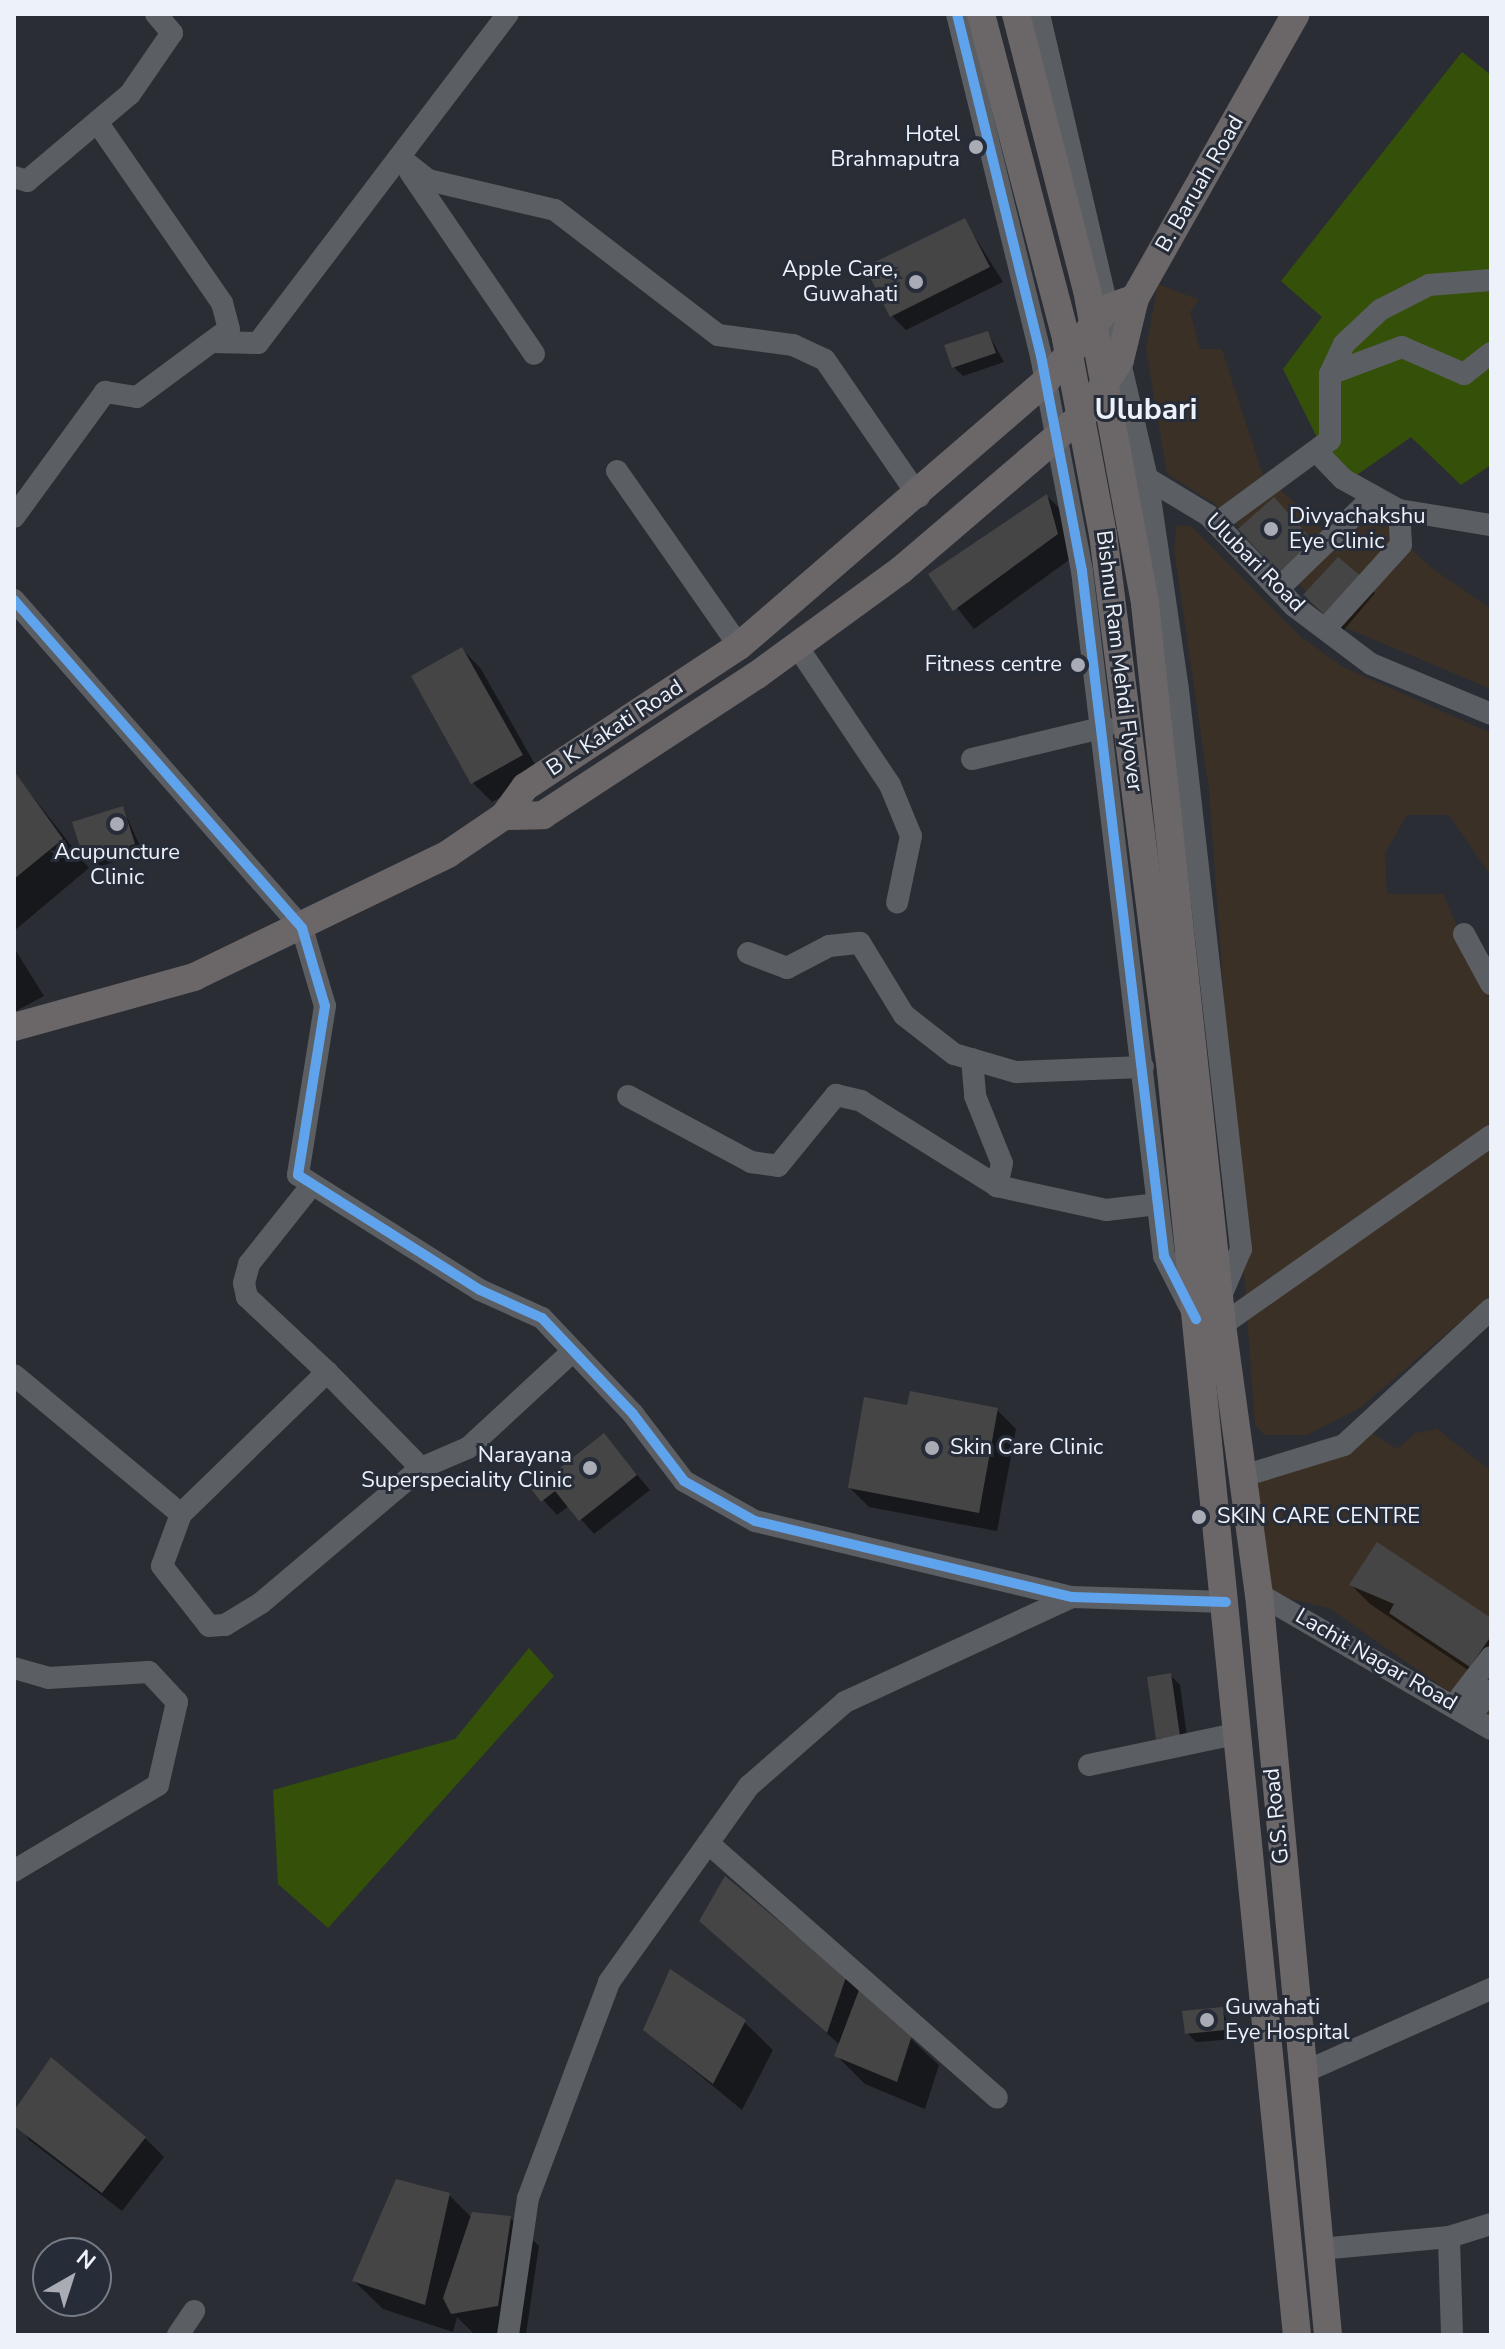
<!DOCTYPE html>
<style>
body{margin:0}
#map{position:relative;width:1505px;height:2349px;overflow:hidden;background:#2a2d34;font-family:"Nunito Sans",sans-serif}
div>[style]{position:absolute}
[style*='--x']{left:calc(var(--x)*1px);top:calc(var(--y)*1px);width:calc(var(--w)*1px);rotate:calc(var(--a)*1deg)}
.commercial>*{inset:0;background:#3b3025}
.green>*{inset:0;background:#355009}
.shadow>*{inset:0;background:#0007}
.building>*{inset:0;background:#464546}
.minor>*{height:22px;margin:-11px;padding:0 11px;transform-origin:11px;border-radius:11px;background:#5b5e62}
.major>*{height:28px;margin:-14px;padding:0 14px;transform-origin:14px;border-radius:14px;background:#6b6769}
.cycleway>*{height:10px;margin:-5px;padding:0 5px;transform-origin:5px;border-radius:5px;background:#60a3ed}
.dots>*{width:22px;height:22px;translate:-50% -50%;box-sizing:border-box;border:4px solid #262c38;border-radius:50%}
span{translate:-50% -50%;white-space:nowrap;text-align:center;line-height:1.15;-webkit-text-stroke:6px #262c38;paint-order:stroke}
.poi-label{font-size:22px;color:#edf1f9}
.right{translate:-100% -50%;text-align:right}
.left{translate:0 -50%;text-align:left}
.street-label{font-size:22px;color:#edf1f9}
.district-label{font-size:30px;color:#edf1f9;font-weight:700}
.frame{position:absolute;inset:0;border:16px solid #edf1f9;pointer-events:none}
.north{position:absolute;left:32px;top:2237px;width:80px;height:80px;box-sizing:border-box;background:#262c38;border:2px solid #767b85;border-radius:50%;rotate:39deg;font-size:22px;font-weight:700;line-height:32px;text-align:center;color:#edf1f9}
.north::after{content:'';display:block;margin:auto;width:28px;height:36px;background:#a9acb4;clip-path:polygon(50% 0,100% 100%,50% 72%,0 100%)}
</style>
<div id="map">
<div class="commercial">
<div style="clip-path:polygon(1158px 284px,1199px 300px,1190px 312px,1200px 349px,1222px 349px,1262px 473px,1325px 530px,1363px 502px,1429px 566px,1491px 609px,1491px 689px,1344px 627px,1214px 503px,1167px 474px,1146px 349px)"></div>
<div style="clip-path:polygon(1177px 525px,1191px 526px,1301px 637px,1343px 667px,1491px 733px,1491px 876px,1449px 815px,1407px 815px,1385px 853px,1387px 894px,1443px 894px,1491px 1003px,1491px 1295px,1360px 1408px,1307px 1435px,1264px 1435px,1255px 1425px,1209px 790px,1174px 549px)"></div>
<div style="clip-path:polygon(1437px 1429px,1491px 1471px,1491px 1721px,1329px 1608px,1270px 1594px,1257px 1483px,1372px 1433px,1397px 1449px,1416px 1433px)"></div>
</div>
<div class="green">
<div style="clip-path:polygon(1462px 52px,1491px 75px,1491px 465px,1461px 485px,1411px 437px,1341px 486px,1283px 369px,1322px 317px,1281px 281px)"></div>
<div style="clip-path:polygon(529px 1648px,554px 1676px,328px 1928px,278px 1884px,273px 1790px,455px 1739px)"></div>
</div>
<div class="shadow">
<div style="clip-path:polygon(965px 221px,1003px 282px,906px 330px,891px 315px)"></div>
<div style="clip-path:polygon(988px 333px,1004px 362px,963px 376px,954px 367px)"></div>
<div style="clip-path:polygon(1047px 496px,1066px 515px,1077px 554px,974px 629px,931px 575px)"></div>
<div style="clip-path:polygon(1361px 579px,1375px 593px,1343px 631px,1320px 609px)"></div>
<div style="clip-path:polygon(462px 649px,481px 669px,541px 775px,492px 802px,473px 783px)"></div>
<div style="clip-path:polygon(14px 773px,89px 868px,14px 931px)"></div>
<div style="clip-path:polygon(123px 808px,143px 853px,95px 868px,74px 823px)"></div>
<div style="clip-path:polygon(14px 948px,44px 996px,14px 1012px)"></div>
<div style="clip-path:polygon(909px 1408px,997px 1410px,1016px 1429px,997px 1531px,869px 1507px,850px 1488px)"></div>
<div style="clip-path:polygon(604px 1436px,650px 1490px,594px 1534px,569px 1506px,557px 1515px,535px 1491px)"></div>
<div style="clip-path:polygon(1351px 1585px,1491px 1621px,1490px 1685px,1370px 1604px)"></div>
<div style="clip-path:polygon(1171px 1676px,1180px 1685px,1188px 1744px,1167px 1747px,1158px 1738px)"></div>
<div style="clip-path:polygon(701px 1920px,845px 1978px,939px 2065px,925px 2109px,865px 2084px,836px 2055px,840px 2045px)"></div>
<div style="clip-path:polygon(1222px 2009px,1234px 2039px,1196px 2042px,1187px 2033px)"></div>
<div style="clip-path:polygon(744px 2022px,773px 2050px,742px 2110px,645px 2030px)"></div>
<div style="clip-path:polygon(14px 2114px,145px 2138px,164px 2157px,122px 2211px,29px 2140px)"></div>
<div style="clip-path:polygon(449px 2195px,472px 2218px,510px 2218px,539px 2246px,526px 2334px,475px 2335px,457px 2317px,453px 2332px,383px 2309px,354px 2281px)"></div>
</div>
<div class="building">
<div style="clip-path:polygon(965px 218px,990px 267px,890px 317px,865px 267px)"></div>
<div style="clip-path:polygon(988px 331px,996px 353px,952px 368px,944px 345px)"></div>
<div style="clip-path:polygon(1047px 494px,1058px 534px,953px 611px,928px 574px)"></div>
<div style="clip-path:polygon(1274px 497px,1314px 542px,1278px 573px,1238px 529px)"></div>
<div style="clip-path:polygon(1338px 557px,1362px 577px,1328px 618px,1303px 595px)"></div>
<div style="clip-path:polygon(462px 647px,523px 755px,471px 784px,411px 676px)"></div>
<div style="clip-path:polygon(14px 771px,63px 839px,14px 879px)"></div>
<div style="clip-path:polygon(123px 806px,135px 844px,84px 860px,72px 822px)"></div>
<div style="clip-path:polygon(910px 1391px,998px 1408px,979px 1513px,848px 1488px,864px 1397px,907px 1405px)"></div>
<div style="clip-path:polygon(604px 1433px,637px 1475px,579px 1521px,555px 1491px,541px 1502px,532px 1490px)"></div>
<div style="clip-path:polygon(1377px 1542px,1491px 1618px,1491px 1636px,1470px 1667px,1389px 1613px,1394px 1604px,1349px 1585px)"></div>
<div style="clip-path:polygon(1171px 1673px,1180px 1736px,1156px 1739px,1147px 1677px)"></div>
<div style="clip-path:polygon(725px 1876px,846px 1977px,827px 2033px,699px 1921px)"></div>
<div style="clip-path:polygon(670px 1969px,746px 2020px,713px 2084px,643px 2030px)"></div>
<div style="clip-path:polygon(859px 1990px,912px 2035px,897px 2082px,834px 2056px)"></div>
<div style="clip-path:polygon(1223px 2007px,1225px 2030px,1185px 2034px,1182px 2011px)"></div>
<div style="clip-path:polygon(51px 2057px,146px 2137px,102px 2193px,14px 2126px,14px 2111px)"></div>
<div style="clip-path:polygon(396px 2179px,450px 2193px,425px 2305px,352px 2281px)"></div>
<div style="clip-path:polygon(472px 2212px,511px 2216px,498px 2306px,451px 2314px,443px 2298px)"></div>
</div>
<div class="minor">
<div style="--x:957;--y:14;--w:352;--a:76.2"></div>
<div style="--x:1041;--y:356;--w:219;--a:79.2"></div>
<div style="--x:1082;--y:571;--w:690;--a:83.17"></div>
<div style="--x:1164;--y:1256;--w:62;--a:63"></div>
<div style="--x:1039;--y:14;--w:475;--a:76.9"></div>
<div style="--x:1147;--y:477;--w:215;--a:81.7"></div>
<div style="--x:1178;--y:690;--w:563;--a:83.57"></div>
<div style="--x:1241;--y:1249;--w:53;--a:113.2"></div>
<div style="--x:400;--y:158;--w:36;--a:38"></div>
<div style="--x:428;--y:180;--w:130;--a:13.3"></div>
<div style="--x:555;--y:210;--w:205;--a:37.5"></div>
<div style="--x:718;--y:335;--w:76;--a:7.6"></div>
<div style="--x:793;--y:345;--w:35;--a:25"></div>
<div style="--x:825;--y:360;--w:166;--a:55.5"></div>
<div style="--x:410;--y:172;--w:220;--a:55.7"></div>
<div style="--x:14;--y:177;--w:14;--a:17"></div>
<div style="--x:27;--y:181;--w:135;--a:-40.2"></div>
<div style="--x:130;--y:94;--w:74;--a:-55.5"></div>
<div style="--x:172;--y:33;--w:25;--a:-130"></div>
<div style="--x:212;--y:342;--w:46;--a:1.2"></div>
<div style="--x:258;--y:343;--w:413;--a:-52.8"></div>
<div style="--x:1330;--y:374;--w:77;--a:-20.6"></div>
<div style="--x:1402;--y:347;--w:68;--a:23.5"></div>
<div style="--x:1464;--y:374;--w:34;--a:-38"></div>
<div style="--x:1318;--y:453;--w:36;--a:46"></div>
<div style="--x:1343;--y:479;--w:64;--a:29"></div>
<div style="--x:1399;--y:510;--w:93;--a:9.3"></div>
<div style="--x:617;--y:471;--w:213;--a:55.1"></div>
<div style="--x:1140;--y:474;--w:79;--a:31.1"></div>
<div style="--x:1208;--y:515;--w:125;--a:46.6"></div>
<div style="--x:1294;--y:606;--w:96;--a:37"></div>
<div style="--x:1371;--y:664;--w:130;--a:22.6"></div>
<div style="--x:14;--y:517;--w:155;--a:-53.9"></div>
<div style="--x:105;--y:392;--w:32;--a:9"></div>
<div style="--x:137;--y:397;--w:114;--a:-36.5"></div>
<div style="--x:229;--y:329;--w:27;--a:-105"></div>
<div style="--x:222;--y:303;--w:220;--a:-124.6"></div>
<div style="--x:1217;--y:523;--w:140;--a:-36.3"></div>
<div style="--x:1330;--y:440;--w:66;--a:-90"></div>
<div style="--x:1330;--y:374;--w:33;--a:-65"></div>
<div style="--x:1344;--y:344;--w:50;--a:-43.4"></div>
<div style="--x:1380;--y:310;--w:55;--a:-27"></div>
<div style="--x:1429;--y:285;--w:62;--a:-4.6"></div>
<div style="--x:1279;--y:588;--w:132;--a:-44.1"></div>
<div style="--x:14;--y:600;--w:436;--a:48.7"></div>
<div style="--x:302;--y:928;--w:81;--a:73.6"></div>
<div style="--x:325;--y:1006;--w:171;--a:99.1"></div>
<div style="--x:298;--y:1175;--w:215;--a:32.3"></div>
<div style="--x:480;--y:1290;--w:68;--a:24.3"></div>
<div style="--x:542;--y:1318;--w:132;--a:46.5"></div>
<div style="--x:633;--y:1414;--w:84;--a:52.7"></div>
<div style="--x:684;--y:1481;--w:81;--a:29.4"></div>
<div style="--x:755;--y:1521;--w:326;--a:13.5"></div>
<div style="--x:1072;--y:1597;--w:154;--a:1.9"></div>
<div style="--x:1325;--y:629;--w:113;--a:-47.9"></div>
<div style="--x:1401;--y:545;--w:35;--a:-93"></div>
<div style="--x:797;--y:646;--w:167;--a:56.2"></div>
<div style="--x:890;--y:785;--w:55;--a:67.6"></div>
<div style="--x:911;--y:836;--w:68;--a:101.8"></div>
<div style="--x:972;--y:759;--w:137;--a:-13.5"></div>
<div style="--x:1464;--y:934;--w:57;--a:61.6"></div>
<div style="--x:748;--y:953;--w:42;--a:21"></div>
<div style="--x:787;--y:968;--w:47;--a:-27.6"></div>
<div style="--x:829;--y:946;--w:31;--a:-6"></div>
<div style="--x:860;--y:943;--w:84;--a:58.6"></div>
<div style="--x:904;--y:1015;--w:63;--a:38"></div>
<div style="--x:954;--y:1054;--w:65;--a:16.2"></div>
<div style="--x:1016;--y:1072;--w:127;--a:-2.3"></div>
<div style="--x:972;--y:1059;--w:37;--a:85"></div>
<div style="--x:975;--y:1096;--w:72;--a:68.1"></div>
<div style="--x:1002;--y:1163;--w:24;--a:102"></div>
<div style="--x:628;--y:1096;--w:140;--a:28.2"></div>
<div style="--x:751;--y:1162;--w:27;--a:8"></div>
<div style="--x:778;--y:1166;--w:92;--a:-50.8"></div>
<div style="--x:836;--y:1095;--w:26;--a:13"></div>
<div style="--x:861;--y:1101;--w:160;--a:32"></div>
<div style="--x:997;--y:1186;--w:112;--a:12.4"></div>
<div style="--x:1106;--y:1210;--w:52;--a:-6.6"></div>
<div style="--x:1222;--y:1325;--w:329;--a:-35.1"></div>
<div style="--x:327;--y:1372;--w:134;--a:45.6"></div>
<div style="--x:421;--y:1468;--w:51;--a:-23.1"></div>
<div style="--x:468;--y:1448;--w:142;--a:-42.7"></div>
<div style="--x:14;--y:1375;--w:217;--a:39.8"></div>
<div style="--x:181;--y:1514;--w:204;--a:-44.2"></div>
<div style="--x:327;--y:1372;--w:110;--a:-136.8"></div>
<div style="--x:247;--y:1297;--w:14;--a:-102"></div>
<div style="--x:244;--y:1283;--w:20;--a:-75"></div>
<div style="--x:249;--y:1264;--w:100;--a:-51.5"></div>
<div style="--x:1240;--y:1477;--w:109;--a:-17.1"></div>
<div style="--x:1344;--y:1445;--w:200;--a:-42.8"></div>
<div style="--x:181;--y:1514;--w:55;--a:110.1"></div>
<div style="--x:162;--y:1566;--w:76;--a:51.9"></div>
<div style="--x:209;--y:1626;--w:16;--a:-4"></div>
<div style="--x:225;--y:1625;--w:42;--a:-31.4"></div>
<div style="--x:261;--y:1603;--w:209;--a:-40.2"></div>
<div style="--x:1259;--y:1594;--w:268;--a:30.2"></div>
<div style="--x:14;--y:1668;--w:35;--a:16"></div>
<div style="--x:48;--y:1678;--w:101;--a:-3.4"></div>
<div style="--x:149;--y:1672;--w:41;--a:47"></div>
<div style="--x:177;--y:1702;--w:85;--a:102.9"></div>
<div style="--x:158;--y:1785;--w:168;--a:149.2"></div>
<div style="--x:1455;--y:1704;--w:59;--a:-52.5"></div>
<div style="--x:1471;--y:1715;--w:32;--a:-51"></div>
<div style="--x:1089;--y:1765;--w:153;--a:-12"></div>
<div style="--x:708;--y:1843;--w:385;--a:41.4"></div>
<div style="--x:1302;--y:2073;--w:207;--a:-24"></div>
<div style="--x:1320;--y:2249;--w:130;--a:-5.3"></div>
<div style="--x:178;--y:2335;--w:29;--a:-56"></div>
<div style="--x:508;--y:2335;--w:138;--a:-81.7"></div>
<div style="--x:528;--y:2198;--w:231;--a:-69.4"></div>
<div style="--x:609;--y:1982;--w:241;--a:-54.5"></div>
<div style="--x:749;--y:1786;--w:128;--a:-41.2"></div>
<div style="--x:845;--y:1702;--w:250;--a:-24.8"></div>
<div style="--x:1452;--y:2335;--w:98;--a:-91.8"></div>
<div style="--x:1449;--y:2237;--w:44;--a:-17.2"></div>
</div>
<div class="major">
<div style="--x:981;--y:14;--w:336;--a:75.3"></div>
<div style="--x:1066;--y:339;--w:198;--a:79.3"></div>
<div style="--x:1103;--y:534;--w:541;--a:82.78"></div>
<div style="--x:1171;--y:1071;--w:1270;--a:84.31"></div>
<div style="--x:1016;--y:14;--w:285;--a:75.6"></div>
<div style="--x:1087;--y:290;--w:319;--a:79.5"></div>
<div style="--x:1145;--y:604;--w:725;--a:83.9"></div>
<div style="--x:1222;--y:1325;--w:272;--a:82.2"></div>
<div style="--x:1259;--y:1594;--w:744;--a:84.68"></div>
<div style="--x:504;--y:816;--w:39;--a:-1"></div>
<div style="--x:543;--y:815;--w:256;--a:-33.2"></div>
<div style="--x:757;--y:675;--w:178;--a:-36.1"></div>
<div style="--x:901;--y:570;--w:243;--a:-40.5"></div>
<div style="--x:1086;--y:412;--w:62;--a:-56.8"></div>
<div style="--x:1120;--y:360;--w:64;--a:-76.4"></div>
<div style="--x:1135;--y:298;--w:326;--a:-60.5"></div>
<div style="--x:14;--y:1027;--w:187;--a:-15.5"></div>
<div style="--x:194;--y:977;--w:282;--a:-25.8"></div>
<div style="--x:448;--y:854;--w:68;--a:-34.2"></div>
<div style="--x:504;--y:816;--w:36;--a:-54"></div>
<div style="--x:525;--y:787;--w:256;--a:-33.4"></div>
<div style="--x:739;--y:646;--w:404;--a:-40.8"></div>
<div style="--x:1045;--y:382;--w:97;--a:-49.6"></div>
<div style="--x:1108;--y:308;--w:29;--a:-20"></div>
</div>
<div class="cycleway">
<div style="--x:957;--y:14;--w:352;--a:76.2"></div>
<div style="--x:1041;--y:356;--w:219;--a:79.2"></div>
<div style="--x:1082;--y:571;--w:690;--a:83.17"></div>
<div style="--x:1164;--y:1256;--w:71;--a:63.1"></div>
<div style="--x:14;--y:600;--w:436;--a:48.7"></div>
<div style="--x:302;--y:928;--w:81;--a:73.6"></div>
<div style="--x:325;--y:1006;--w:171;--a:99.1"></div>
<div style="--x:298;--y:1175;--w:215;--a:32.3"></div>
<div style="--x:480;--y:1290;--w:68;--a:24.3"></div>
<div style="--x:542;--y:1318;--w:132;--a:46.5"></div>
<div style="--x:633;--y:1414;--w:84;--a:52.7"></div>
<div style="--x:684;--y:1481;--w:81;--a:29.4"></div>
<div style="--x:755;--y:1521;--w:326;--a:13.5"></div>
<div style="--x:1072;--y:1597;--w:154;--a:1.9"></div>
</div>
<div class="dots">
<div style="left:976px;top:147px;background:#a9acb4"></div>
<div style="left:916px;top:282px;background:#a9acb4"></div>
<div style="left:1271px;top:529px;background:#a9acb4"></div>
<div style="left:1078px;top:665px;background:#a9acb4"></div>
<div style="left:117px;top:824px;background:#a9acb4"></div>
<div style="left:932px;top:1448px;background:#a9acb4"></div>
<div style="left:590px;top:1468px;background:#a9acb4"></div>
<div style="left:1199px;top:1517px;background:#a9acb4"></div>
<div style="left:1207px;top:2020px;background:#a9acb4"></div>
</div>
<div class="poi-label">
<span class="right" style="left:960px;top:147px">Hotel<br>Brahmaputra</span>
<span class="right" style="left:898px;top:282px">Apple Care,<br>Guwahati</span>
<span class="left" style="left:1289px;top:529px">Divyachakshu<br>Eye Clinic</span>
<span class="right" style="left:1062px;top:665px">Fitness centre</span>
<span style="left:117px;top:865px">Acupuncture<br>Clinic</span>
<span class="left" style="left:950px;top:1448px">Skin Care Clinic</span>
<span class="right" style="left:572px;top:1468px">Narayana<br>Superspeciality Clinic</span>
<span class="left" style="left:1217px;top:1517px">SKIN CARE CENTRE</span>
<span class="left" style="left:1225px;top:2020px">Guwahati<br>Eye Hospital</span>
</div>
<div class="street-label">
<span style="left:1200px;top:184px;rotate:-60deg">B. Baruah Road</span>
<span style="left:1255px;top:563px;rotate:45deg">Ulubari Road</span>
<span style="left:1119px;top:661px;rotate:83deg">Bishnu Ram Mehdi Flyover</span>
<span style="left:615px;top:728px;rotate:-33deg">B K Kakati Road</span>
<span style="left:1376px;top:1660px;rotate:30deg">Lachit Nagar Road</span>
<span style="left:1277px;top:1816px;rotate:-96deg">G.S. Road</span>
</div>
<div class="district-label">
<span style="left:1146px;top:410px">Ulubari</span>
</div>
<div class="frame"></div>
<div class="north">N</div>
</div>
